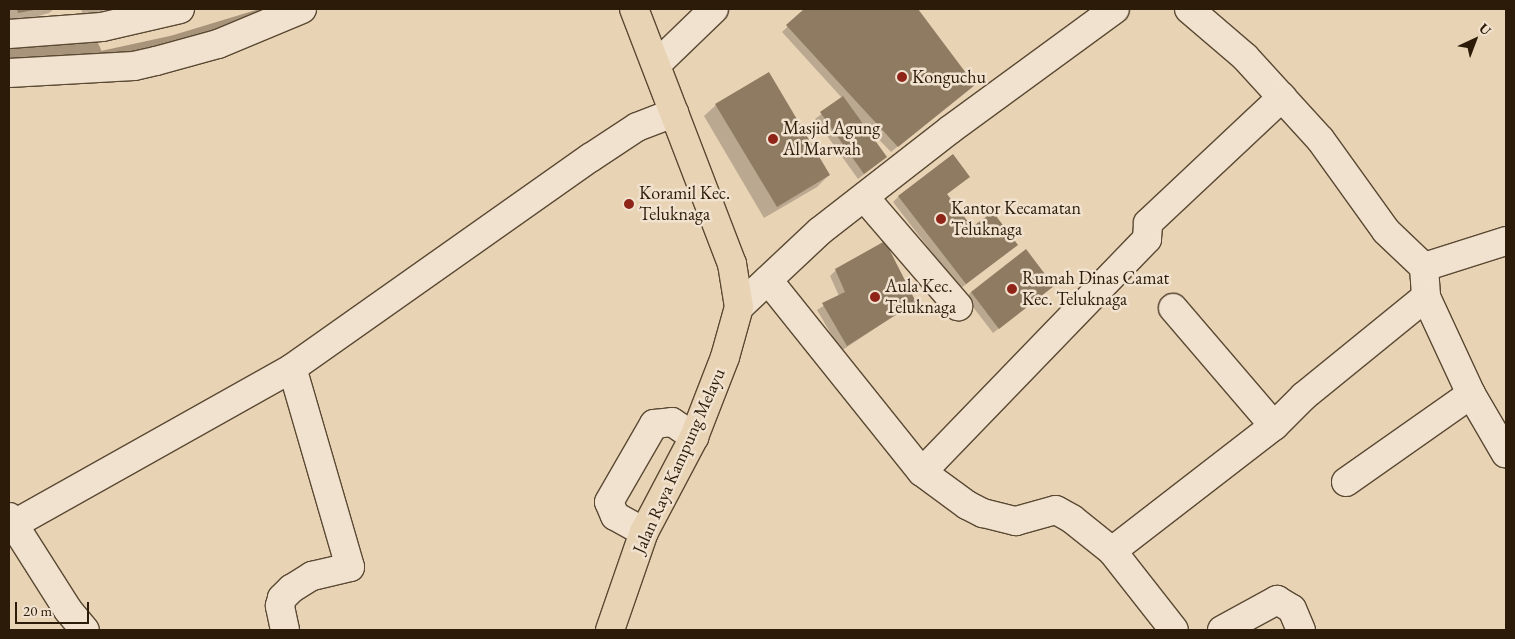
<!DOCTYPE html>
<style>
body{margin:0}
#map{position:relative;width:1515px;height:639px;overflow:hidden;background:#e9d3b5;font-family:"EB Garamond",serif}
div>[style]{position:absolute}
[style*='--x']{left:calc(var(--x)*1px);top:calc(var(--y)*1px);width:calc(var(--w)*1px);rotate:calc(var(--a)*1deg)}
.shadow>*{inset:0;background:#0003}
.stream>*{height:8px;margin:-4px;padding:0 4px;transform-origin:4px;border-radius:4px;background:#a8947a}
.river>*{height:44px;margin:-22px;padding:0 22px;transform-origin:22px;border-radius:22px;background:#a8947a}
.building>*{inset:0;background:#8e7b62}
.roads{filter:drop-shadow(1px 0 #5a4933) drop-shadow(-1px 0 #5a4933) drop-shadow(0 1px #5a4933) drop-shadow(0 -1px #5a4933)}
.minor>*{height:28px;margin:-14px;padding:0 14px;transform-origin:14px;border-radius:14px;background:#f1e2cf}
.major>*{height:28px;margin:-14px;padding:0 14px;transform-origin:14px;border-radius:14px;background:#e9d3b5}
.dots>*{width:14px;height:14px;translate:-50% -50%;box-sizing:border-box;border:2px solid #f1e2cf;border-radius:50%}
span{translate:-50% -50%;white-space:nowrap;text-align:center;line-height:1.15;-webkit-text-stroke:5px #f1e2cf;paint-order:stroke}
.poi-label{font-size:18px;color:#2b1b08}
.left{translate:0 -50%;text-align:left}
.street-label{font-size:18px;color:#2b1b08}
.frame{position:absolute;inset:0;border:10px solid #2b1b08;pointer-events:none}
.north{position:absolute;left:1450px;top:15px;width:50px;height:50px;-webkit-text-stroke:4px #f1e2cf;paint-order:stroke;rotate:43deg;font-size:14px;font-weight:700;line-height:20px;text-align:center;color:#2b1b08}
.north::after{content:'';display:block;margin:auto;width:18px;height:22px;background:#2b1b08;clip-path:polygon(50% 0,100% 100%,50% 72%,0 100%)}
.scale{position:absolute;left:15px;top:602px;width:74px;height:22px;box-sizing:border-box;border:2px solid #2b1b08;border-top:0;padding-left:6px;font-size:15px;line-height:18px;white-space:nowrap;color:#2b1b08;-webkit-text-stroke:4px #f1e2cf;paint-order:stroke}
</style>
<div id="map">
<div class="shadow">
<div style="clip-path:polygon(9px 9px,54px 9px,49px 13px,9px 24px)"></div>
<div style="clip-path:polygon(81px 9px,108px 9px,84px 17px)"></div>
<div style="clip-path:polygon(806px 9px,916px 9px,973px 85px,891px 152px,855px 115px,886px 157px,858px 179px,815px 119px,842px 98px,782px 32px)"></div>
<div style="clip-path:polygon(716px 105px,829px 175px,817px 187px,764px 218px,704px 116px)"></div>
<div style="clip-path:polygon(962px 182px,946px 195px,972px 228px,1017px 245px,960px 289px,893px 202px,899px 196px)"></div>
<div style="clip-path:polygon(836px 270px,915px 302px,841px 351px,817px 310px,839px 296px,830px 276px)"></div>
<div style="clip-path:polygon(1053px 286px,993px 333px,966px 298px,971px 292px)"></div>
</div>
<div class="stream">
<div style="--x:97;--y:56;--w:79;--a:-12.4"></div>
<div style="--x:174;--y:39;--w:87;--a:-16.8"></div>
</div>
<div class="river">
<div style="--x:9;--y:59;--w:71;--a:-2.4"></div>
</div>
<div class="building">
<div style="clip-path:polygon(17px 9px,34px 9px,34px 10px,18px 13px)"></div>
<div style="clip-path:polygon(804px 9px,918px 9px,975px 85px,898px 147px,786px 25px)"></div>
<div style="clip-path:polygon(769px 72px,830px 175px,777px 207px,715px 104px)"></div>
<div style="clip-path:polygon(843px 96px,887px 157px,864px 174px,820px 112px)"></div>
<div style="clip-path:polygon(953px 154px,970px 177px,947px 194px,972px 227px,993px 212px,1018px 245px,966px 284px,898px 196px)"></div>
<div style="clip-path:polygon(885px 241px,916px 302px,847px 346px,822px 303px,845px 292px,835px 269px)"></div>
<div style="clip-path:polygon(1026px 249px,1054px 286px,999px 329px,971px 292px)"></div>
</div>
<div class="roads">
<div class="minor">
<div style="--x:1189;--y:9;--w:74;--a:40.6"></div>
<div style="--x:1245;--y:57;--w:111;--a:47.6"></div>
<div style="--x:1320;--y:139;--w:113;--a:54.3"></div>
<div style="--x:1386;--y:231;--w:52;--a:43.5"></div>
<div style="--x:1424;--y:267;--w:30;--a:86"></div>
<div style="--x:1426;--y:297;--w:107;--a:65.1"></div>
<div style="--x:1471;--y:394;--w:69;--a:59.7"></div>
<div style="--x:9;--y:34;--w:93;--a:-4.3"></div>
<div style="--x:102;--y:27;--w:80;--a:-13"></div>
<div style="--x:657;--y:64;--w:79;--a:-44"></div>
<div style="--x:9;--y:73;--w:125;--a:-3.2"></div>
<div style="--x:134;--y:66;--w:23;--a:-13"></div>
<div style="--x:156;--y:61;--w:64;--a:-15.3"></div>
<div style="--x:218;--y:44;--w:91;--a:-22.6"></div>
<div style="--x:865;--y:198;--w:143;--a:49.3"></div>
<div style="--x:1424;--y:267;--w:86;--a:-17.6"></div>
<div style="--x:768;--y:280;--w:246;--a:51.3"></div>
<div style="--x:922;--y:472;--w:56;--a:36.3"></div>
<div style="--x:967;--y:505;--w:18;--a:27"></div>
<div style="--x:983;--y:513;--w:34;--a:14"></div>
<div style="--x:1016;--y:521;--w:41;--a:-15.4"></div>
<div style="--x:1056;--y:510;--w:18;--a:29"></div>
<div style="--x:1072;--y:519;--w:51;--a:38.7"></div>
<div style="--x:1112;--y:551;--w:100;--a:51.9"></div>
<div style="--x:739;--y:307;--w:111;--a:-43.2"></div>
<div style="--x:820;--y:231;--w:166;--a:-37.9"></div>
<div style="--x:951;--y:129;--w:203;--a:-36.2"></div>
<div style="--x:1173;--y:308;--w:155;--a:49.4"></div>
<div style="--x:922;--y:472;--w:324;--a:-46"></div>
<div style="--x:1147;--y:239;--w:16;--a:-86"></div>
<div style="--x:1148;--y:223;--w:184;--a:-43.2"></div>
<div style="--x:1346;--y:482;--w:153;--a:-35.1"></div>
<div style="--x:9;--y:517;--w:110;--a:57.6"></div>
<div style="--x:68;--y:610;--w:26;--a:50"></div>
<div style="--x:9;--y:527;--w:325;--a:-29.3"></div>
<div style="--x:292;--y:368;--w:365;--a:-35.2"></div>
<div style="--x:590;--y:158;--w:56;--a:-33.4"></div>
<div style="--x:637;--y:127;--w:40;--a:-21"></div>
<div style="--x:644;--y:532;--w:33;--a:-151"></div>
<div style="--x:615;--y:516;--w:15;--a:-113"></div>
<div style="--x:609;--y:502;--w:90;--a:-60"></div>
<div style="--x:654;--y:424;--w:18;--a:-6"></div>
<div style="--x:672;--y:422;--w:27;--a:34"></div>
<div style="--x:1112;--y:551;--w:205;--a:-37.7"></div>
<div style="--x:1274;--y:426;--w:42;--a:-45"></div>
<div style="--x:1304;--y:396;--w:157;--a:-39.1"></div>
<div style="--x:285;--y:630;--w:25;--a:-102"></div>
<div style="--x:280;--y:606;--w:8;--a:-76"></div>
<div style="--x:282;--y:598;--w:13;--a:-45"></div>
<div style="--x:291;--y:589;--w:25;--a:-32"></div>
<div style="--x:312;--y:576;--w:39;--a:-13"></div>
<div style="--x:350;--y:567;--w:207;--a:-106.2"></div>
<div style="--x:1222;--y:630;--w:63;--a:-28.6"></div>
<div style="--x:1277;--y:600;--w:17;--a:31"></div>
<div style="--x:1292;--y:609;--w:23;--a:67"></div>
</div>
<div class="major">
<div style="--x:610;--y:630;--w:104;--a:-70.9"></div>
<div style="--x:644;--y:532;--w:107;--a:-62.2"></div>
<div style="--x:694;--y:437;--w:86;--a:-68.8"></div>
<div style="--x:725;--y:357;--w:52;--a:-74.4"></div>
<div style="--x:739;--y:307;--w:44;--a:-99.2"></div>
<div style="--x:732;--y:264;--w:273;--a:-111"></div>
</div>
</div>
<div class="dots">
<div style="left:902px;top:77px;background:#8f2418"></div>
<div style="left:773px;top:139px;background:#8f2418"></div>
<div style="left:629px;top:204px;background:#8f2418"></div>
<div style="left:941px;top:219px;background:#8f2418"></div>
<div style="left:1012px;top:289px;background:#8f2418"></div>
<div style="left:875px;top:297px;background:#8f2418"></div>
</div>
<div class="poi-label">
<span class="left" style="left:912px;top:77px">Konguchu</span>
<span class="left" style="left:783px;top:139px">Masjid Agung<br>Al Marwah</span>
<span class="left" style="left:639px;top:204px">Koramil Kec.<br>Teluknaga</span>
<span class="left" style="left:951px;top:219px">Kantor Kecamatan<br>Teluknaga</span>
<span class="left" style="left:1022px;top:289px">Rumah Dinas Camat<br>Kec. Teluknaga</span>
<span class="left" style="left:885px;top:297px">Aula Kec.<br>Teluknaga</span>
</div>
<div class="street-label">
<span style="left:679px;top:461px;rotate:-66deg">Jalan Raya Kampung Melayu</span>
</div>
<div class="frame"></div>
<div class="north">U</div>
<div class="scale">20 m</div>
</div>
